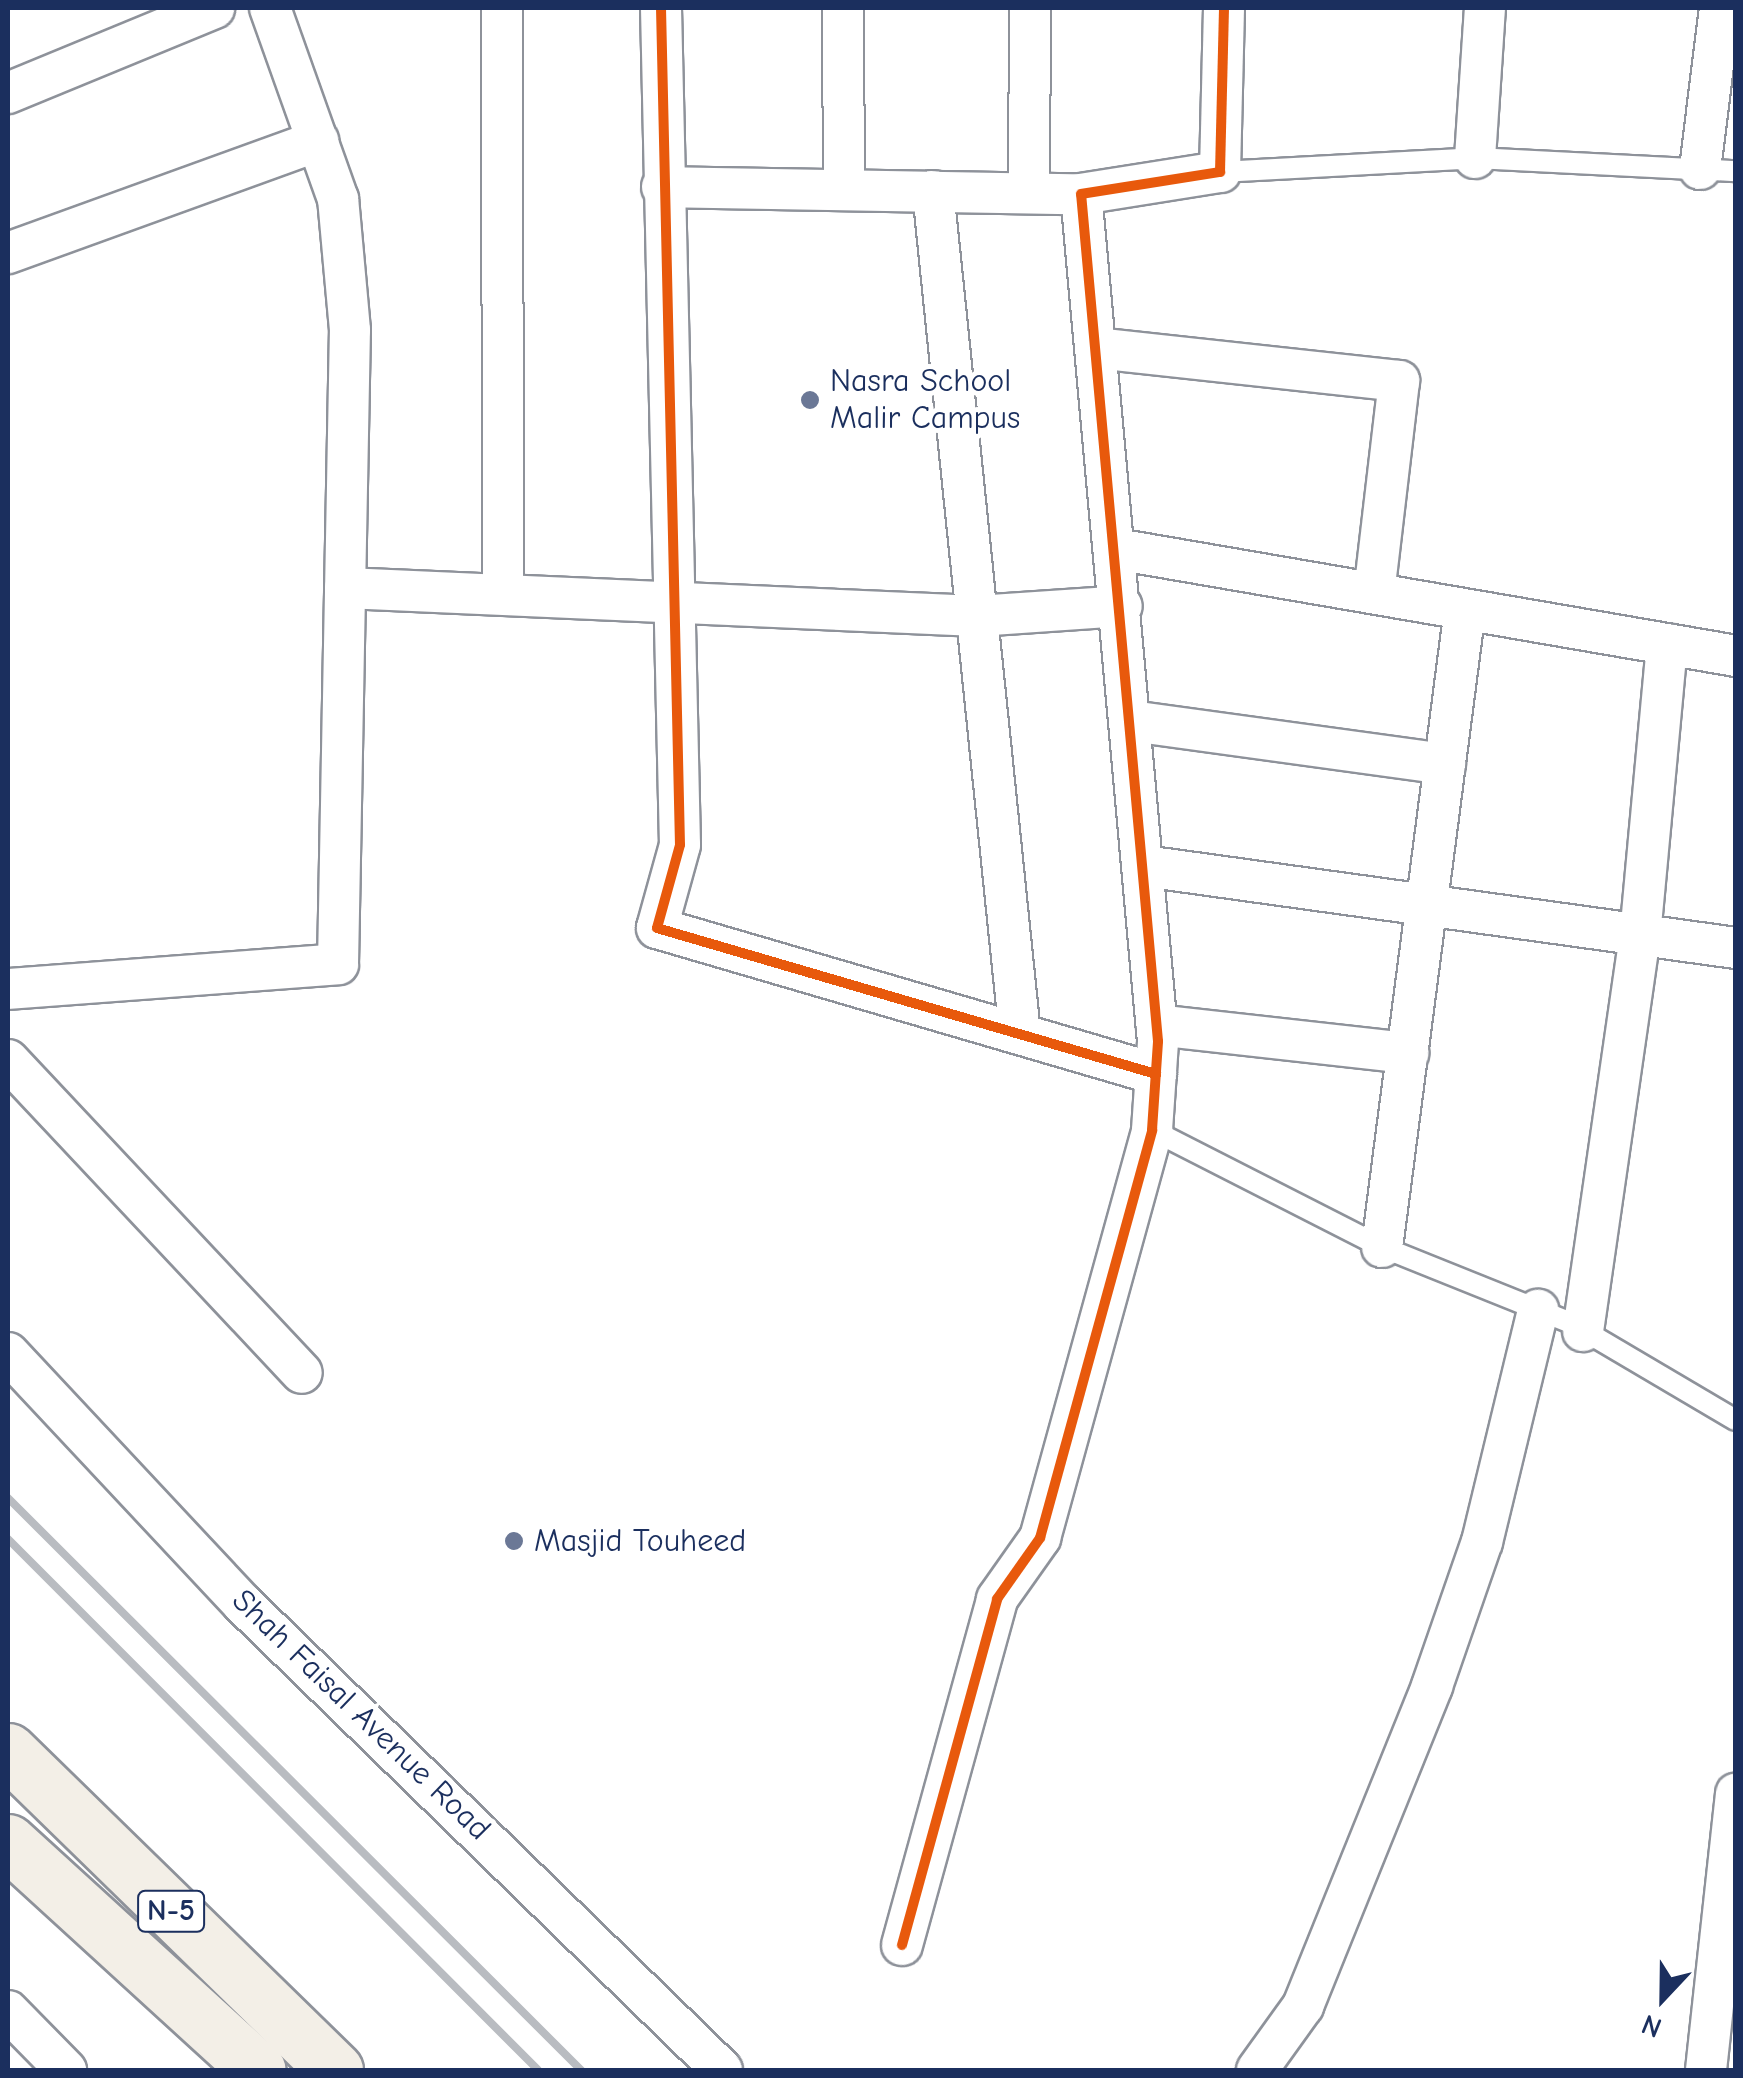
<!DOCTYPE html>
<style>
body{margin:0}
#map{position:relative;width:1743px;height:2078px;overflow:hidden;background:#fff;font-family:"Comic Neue",sans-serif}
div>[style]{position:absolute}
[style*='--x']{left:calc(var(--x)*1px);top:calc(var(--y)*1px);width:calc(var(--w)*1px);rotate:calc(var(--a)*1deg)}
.roads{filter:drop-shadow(2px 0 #8e929a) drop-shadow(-2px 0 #8e929a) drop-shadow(0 2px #8e929a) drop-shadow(0 -2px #8e929a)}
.lane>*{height:20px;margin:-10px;padding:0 10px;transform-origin:10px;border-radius:10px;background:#fff}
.street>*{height:40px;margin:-20px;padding:0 20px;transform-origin:20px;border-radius:20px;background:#fff}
.highway>*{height:55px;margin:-27.5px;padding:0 27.5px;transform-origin:27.5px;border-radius:27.5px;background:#f3efe7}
.rail>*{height:8px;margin:-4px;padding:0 4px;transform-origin:4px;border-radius:4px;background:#b9bcc1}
.cycleway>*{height:10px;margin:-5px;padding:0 5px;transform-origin:5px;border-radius:5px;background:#e8590c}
.dots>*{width:28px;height:28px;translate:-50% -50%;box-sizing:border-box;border:5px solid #fff;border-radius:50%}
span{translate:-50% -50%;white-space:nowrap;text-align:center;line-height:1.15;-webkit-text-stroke:10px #fff;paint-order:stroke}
.shield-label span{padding:2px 8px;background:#fff;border:2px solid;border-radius:8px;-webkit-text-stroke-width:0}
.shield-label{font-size:30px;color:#1b2f5e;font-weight:700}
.poi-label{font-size:32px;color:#1b2f5e}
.left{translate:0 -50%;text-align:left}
.street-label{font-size:32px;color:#1b2f5e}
.frame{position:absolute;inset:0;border:10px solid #1b2f5e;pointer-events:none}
.north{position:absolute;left:1613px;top:1948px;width:100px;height:100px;-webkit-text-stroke:8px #fff;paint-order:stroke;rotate:202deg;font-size:28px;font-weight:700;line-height:40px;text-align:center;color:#1b2f5e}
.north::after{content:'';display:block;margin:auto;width:35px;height:45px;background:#1b2f5e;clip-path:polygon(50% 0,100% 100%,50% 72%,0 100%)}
</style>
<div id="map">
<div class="roads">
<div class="lane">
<div style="--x:1220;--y:172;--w:255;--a:-3.1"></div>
<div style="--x:1475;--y:158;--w:261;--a:2.9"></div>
<div style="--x:1152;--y:1130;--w:258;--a:27"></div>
<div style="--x:1382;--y:1247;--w:204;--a:21.9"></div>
<div style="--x:1571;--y:1323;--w:191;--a:30.5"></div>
</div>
<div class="street">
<div style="--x:502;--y:8;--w:584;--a:89.9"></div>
<div style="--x:661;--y:8;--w:837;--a:88.7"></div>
<div style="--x:680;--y:845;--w:86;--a:105.5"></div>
<div style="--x:657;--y:928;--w:520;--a:16.31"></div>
<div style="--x:843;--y:8;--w:182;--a:89.7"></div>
<div style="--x:8;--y:93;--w:223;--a:-22.4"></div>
<div style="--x:1475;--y:158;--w:150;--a:-86.2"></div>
<div style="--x:1700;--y:169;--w:162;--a:-82.9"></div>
<div style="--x:662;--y:187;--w:419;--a:1"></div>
<div style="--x:933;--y:191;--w:847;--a:84.11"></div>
<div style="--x:1029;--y:193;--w:185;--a:-89.7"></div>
<div style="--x:8;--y:253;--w:330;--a:-19.9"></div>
<div style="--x:1096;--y:348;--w:305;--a:6.2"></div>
<div style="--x:1399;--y:381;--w:213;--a:96.7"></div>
<div style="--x:1116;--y:549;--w:629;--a:9.79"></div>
<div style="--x:345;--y:588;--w:633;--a:2.54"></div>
<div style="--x:977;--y:616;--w:145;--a:-3.9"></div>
<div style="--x:1131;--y:721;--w:317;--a:7.8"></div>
<div style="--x:1144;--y:866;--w:598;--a:7.89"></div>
<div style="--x:8;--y:989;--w:331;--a:-4.3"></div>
<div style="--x:338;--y:964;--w:634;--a:-88.92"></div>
<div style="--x:350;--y:330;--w:132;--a:-95.2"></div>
<div style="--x:338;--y:199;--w:203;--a:-109.6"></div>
<div style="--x:1157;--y:1025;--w:253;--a:6.4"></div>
<div style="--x:8;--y:1060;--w:429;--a:46.8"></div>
<div style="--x:1382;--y:1247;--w:643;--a:-82.59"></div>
<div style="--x:1583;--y:1331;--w:399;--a:-81.8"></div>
<div style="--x:1640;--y:936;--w:293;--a:-84.7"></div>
<div style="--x:8;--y:1353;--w:344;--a:46.9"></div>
<div style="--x:243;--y:1604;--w:668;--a:44.21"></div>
<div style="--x:902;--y:1945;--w:359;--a:-74.6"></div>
<div style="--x:997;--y:1599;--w:75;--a:-54.8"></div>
<div style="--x:1040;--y:1538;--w:423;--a:-74.6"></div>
<div style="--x:1152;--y:1130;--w:89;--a:-86.1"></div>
<div style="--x:1158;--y:1041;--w:850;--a:-95.19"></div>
<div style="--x:1081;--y:194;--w:141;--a:-9"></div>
<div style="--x:1220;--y:172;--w:164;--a:-88.6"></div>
<div style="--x:8;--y:2011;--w:83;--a:45.5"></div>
<div style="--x:1257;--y:2070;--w:79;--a:-54.3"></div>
<div style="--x:1303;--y:2006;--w:345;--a:-68"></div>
<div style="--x:1432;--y:1686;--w:152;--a:-70.9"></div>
<div style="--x:1482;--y:1542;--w:239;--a:-76.4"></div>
<div style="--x:1706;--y:2070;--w:278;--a:-83.8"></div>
</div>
<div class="highway">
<div style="--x:8;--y:1751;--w:457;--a:44.3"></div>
<div style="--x:8;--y:1842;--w:338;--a:42.4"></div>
</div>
</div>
<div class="rail">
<div style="--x:8;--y:1498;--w:810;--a:44.95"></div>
<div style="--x:8;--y:1539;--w:750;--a:45.05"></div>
</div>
<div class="cycleway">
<div style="--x:661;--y:8;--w:837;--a:88.7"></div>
<div style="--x:680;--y:845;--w:86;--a:105.5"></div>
<div style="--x:657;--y:928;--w:520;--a:16.31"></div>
<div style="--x:902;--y:1945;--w:359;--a:-74.6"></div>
<div style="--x:997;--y:1599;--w:75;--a:-54.8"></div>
<div style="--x:1040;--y:1538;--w:423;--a:-74.6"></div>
<div style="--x:1152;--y:1130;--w:89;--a:-86.1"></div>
<div style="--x:1158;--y:1041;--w:850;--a:-95.19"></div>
<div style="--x:1081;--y:194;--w:141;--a:-9"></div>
<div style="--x:1220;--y:172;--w:164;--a:-88.6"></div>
</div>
<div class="dots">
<div style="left:810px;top:400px;background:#6b7896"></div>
<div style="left:514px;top:1541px;background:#6b7896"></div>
</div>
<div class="shield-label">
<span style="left:171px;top:1911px">N-5</span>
</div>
<div class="poi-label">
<span class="left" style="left:830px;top:400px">Nasra School<br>Malir Campus</span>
<span class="left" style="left:534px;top:1541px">Masjid Touheed</span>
</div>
<div class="street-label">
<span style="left:361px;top:1715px;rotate:44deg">Shah Faisal Avenue Road</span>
</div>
<div class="frame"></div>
<div class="north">N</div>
</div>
